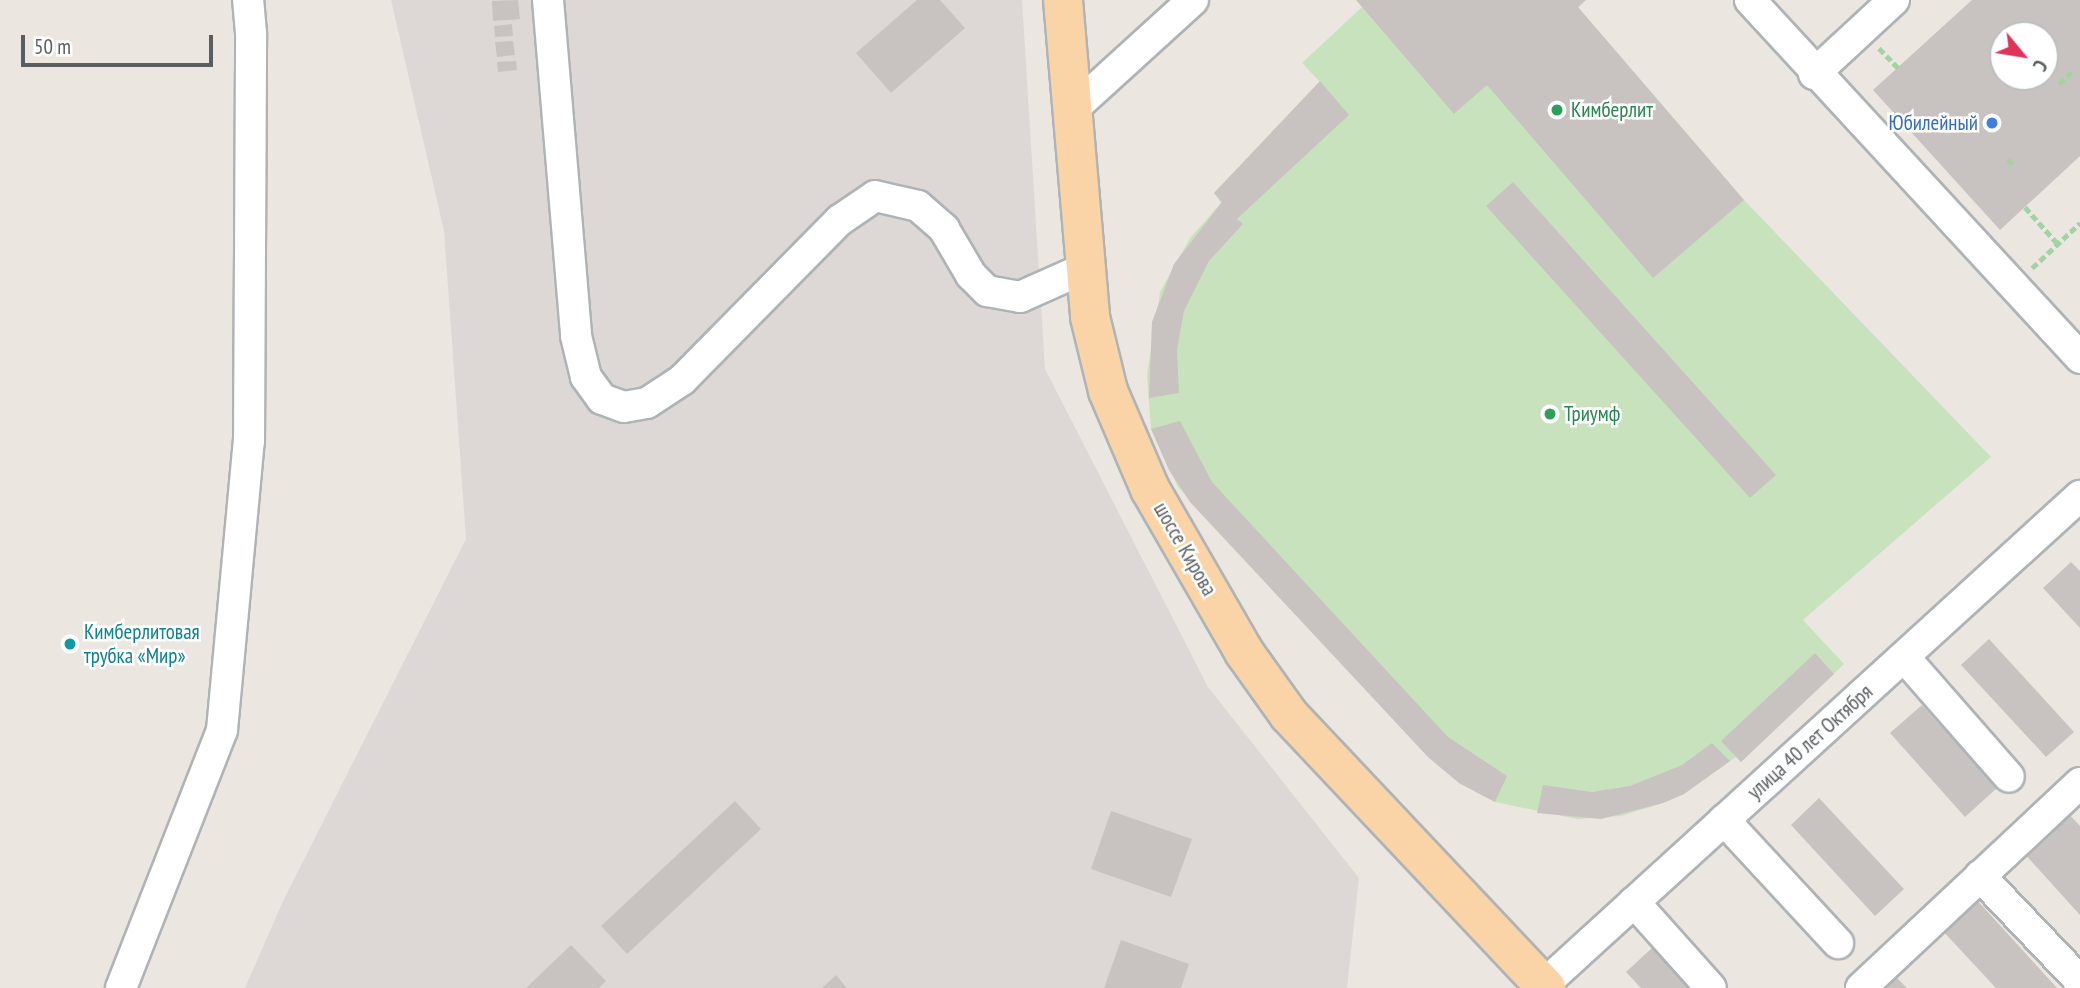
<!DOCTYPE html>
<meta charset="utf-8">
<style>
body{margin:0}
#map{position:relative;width:2080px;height:988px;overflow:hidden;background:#ece6e1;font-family:"PT Sans Narrow",sans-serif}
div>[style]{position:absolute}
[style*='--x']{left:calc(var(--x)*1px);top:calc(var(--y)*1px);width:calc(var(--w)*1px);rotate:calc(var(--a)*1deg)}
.industrial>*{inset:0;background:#ddd8d5}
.green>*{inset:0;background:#c9e2be}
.building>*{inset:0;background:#c8c3c0}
.path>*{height:4.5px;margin-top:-2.25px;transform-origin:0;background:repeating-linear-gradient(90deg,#a3d3a2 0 7px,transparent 0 10.5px)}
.roads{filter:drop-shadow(2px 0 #aeb3b6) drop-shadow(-2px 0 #aeb3b6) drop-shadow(0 2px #aeb3b6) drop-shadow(0 -2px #aeb3b6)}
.minor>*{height:30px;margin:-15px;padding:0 15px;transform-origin:15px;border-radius:15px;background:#fff}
.major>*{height:38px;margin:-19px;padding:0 19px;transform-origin:19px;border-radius:19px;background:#fad4a7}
.dots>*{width:19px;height:19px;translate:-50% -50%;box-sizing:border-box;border:4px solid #fff;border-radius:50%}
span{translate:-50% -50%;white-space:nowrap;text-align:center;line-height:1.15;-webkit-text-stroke:5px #fff;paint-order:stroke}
.leisure-label{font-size:21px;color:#27864d}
.left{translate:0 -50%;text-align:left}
.shop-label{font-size:21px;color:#366cbe}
.right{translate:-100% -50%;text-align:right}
.street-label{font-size:21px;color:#595f61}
.culture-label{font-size:21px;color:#0d838f}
.north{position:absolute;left:1989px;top:21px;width:70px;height:70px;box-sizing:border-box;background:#fff;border:2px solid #bdbfc0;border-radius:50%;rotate:120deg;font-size:19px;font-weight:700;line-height:28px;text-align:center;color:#595f61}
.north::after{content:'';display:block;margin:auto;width:24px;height:32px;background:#df3359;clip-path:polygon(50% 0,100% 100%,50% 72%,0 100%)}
.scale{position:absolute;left:21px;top:35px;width:192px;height:32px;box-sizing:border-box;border:4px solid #595f61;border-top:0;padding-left:9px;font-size:21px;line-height:24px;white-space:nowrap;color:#595f61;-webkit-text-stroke:5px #fff;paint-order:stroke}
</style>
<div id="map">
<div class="industrial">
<div style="clip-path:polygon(391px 0,1022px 0,1045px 369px,1208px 687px,1359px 878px,1347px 988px,245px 988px,283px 901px,466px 539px,444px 231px)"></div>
</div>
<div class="green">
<div style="clip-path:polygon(1586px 0,1578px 8px,1744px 200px,1991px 457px,1803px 620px,1844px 664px,1741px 762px,1736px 757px,1684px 794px,1663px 803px,1621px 816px,1577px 819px,1495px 802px,1459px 783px,1428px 757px,1178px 487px,1151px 429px,1147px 375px,1160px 292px,1190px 238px,1221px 203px,1214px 193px,1320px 82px,1302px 63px,1362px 7px)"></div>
</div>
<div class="building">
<div style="clip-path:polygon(518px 0,520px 19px,493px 21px,492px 1px)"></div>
<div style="clip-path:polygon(917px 0,940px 0,965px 28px,891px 93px,856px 53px)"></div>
<div style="clip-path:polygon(1356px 0,1586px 0,1578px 7px,1744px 200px,1653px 278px,1487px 85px,1454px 114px)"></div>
<div style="clip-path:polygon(evenodd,1972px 0,2080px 0,2080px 156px,2000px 230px,1873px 90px,1972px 0,2003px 35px,2045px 35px,2045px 77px,2003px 77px,2003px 35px)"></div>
<div style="clip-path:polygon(512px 24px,513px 36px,495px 37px,494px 26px)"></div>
<div style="clip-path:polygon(513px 41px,515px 55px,497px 57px,495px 42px)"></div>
<div style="clip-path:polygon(516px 61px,517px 70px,498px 72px,497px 62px)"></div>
<div style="clip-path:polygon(1320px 81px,1349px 115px,1237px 219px,1243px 224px,1209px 261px,1184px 311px,1177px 350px,1179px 393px,1149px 398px,1152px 322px,1174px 264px,1222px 202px,1214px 193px)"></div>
<div style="clip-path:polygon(1513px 182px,1776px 475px,1750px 498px,1486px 206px)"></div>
<div style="clip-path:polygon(1180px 421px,1212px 482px,1448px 737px,1507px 776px,1495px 802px,1459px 783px,1428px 757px,1190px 502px,1169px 470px,1151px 429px)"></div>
<div style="clip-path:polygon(2071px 562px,2080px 571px,2080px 628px,2043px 588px)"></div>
<div style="clip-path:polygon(1989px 639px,2074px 732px,2046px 757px,1961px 665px)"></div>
<div style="clip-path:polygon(1815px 653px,1834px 674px,1741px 762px,1721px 741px)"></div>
<div style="clip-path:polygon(1922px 705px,1997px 788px,1965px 817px,1890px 733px)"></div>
<div style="clip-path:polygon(1712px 743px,1730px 761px,1684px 794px,1663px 803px,1601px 819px,1537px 813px,1543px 785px,1592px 792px,1630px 786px,1682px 765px)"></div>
<div style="clip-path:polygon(1819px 798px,1904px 889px,1875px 916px,1791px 825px)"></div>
<div style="clip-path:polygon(735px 801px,761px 829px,627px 954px,601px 926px)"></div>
<div style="clip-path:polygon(2065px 810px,2080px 826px,2080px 915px,2021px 850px)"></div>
<div style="clip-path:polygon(1111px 811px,1192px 839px,1171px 897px,1091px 869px)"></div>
<div style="clip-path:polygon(1975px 898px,2057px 988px,1996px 988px,1941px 929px)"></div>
<div style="clip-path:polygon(1121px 940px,1189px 964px,1181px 988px,1104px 988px)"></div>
<div style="clip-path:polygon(571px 945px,606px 981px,599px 988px,526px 988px)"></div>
<div style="clip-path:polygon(1652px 948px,1689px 988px,1641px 988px,1626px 972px)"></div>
<div style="clip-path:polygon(836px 975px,847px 988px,822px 988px)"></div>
<div style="clip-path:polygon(1894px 975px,1907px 988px,1881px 988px)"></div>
</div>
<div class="path">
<div style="--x:1879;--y:48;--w:28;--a:46"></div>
<div style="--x:2059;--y:84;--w:17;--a:-45"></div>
<div style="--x:2008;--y:159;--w:8;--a:50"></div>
<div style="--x:2025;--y:207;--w:50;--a:48.3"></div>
<div style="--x:2032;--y:268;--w:66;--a:-43.2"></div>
</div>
<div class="roads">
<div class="minor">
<div style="--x:548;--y:0;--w:337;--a:85.2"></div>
<div style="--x:576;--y:336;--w:42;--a:76.3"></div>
<div style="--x:586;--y:377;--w:27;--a:54"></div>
<div style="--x:602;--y:399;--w:23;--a:20"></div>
<div style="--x:624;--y:407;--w:23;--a:-10"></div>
<div style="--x:647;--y:403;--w:42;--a:-33.3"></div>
<div style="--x:682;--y:380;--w:225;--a:-45.4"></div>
<div style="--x:840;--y:220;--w:42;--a:-34.4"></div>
<div style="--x:875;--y:196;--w:44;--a:13.1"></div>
<div style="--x:918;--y:206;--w:35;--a:41"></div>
<div style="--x:944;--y:229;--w:53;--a:59.6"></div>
<div style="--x:971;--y:275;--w:23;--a:45"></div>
<div style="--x:987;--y:291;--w:34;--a:10"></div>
<div style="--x:1020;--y:297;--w:69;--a:-24"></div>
<div style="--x:1750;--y:0;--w:487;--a:47.3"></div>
<div style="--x:1814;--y:74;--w:109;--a:-42.8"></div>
<div style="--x:1071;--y:111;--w:165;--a:-42.3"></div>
<div style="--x:1904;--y:657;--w:159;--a:48.8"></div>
<div style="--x:1724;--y:820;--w:168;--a:47.2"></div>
<div style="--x:1980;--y:876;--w:145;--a:46.4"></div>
<div style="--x:1634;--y:902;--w:115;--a:48.2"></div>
<div style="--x:121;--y:988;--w:277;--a:-68.6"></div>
<div style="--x:222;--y:730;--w:290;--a:-84.7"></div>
<div style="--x:249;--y:441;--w:408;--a:-89.7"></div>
<div style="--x:251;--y:33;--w:33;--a:-95"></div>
<div style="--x:1540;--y:988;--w:731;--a:-42.34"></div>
<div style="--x:1861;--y:988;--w:300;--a:-43.1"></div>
</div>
<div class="major">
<div style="--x:1063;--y:0;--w:318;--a:85.1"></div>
<div style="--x:1090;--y:317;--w:76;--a:76.3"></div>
<div style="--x:1108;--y:391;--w:107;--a:66.8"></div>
<div style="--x:1150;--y:489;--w:188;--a:60"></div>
<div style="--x:1244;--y:652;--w:77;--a:54.5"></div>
<div style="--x:1289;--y:715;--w:375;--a:46.7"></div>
</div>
</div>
<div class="dots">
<div style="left:1557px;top:110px;background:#2e9e5b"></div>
<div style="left:1992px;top:123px;background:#3f7fe0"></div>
<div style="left:1550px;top:414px;background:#2e9e5b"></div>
<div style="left:70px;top:644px;background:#0f9aa8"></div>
</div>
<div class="leisure-label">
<span class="left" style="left:1571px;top:110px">Кимберлит</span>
<span class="left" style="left:1564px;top:414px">Триумф</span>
</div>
<div class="shop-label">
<span class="right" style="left:1978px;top:123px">Юбилейный</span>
</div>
<div class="street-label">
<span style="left:1185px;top:549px;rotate:60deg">шоссе Кирова</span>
<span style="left:1810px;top:742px;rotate:-42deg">улица 40 лет Октября</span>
</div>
<div class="culture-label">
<span class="left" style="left:84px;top:644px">Кимберлитовая<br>трубка «Мир»</span>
</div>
<div class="north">С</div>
<div class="scale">50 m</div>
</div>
